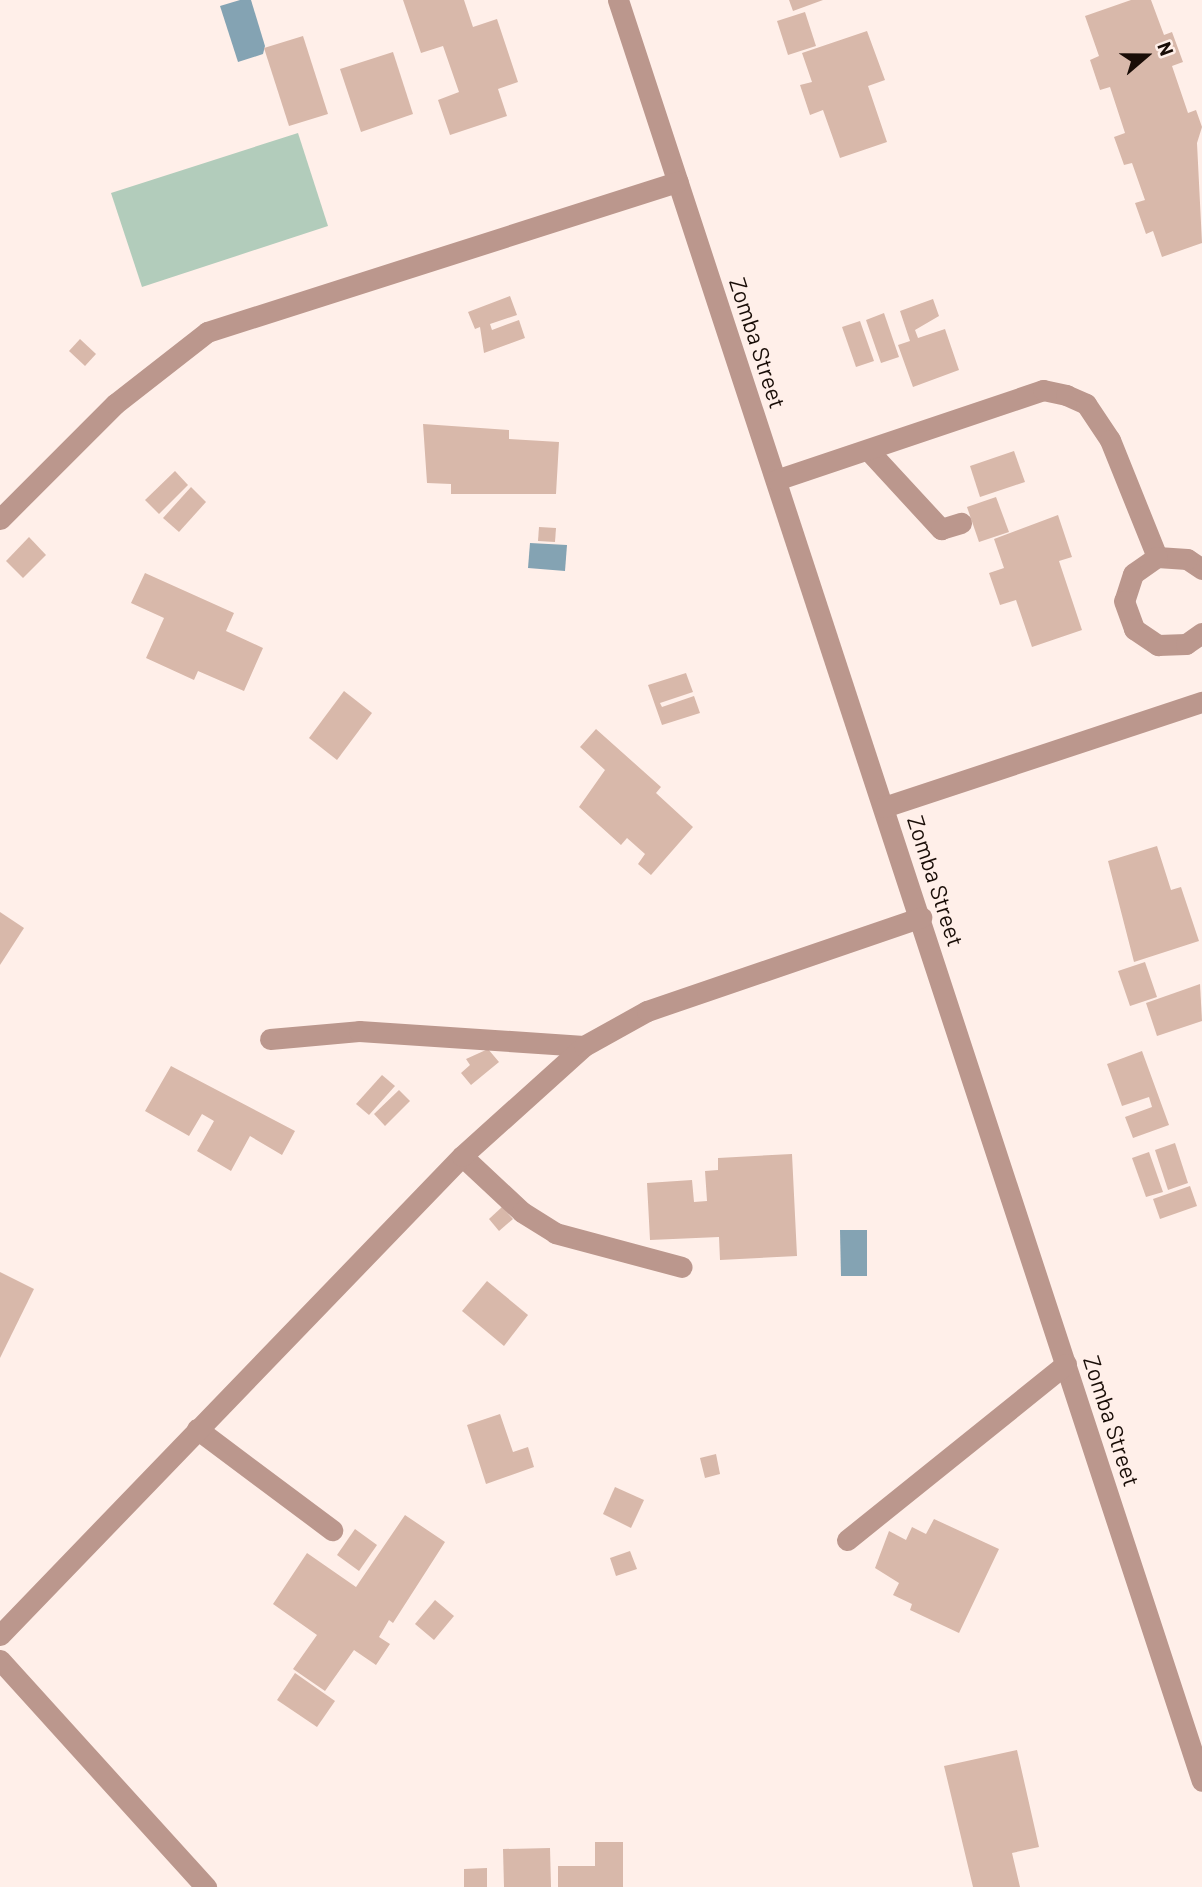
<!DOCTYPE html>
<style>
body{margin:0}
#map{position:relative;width:1202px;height:1887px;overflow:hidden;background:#ffefe9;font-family:Barlow,sans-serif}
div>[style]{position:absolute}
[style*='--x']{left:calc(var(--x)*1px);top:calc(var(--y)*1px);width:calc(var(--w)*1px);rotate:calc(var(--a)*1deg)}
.green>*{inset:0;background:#b2ccbb}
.water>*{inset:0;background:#84a3b3}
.building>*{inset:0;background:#d8b8aa}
.minor>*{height:21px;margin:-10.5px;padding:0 10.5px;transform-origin:10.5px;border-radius:10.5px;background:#bb978d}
span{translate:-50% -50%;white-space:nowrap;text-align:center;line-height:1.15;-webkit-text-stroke:5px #ffefe9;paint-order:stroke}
.street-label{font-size:23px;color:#190d07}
.north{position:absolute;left:1111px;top:21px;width:70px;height:70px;-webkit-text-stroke:5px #ffefe9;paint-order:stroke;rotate:70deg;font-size:19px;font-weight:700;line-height:28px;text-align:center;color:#190d07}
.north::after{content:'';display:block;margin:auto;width:24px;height:32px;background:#190d07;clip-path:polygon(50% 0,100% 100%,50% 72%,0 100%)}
</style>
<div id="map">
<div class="green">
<div style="clip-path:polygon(298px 133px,328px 226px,142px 287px,111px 193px)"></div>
</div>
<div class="water">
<div style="clip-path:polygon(240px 0,251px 0,265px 46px,263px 54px,238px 62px,220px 6px)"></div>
<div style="clip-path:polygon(530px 543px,567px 545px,565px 571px,528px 568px)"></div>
<div style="clip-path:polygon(840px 1230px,867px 1230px,867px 1276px,841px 1276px)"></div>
</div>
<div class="building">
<div style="clip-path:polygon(403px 0,464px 0,473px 27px,497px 19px,518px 82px,498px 89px,507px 116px,450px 135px,438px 100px,459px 92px,443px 46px,421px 53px)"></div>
<div style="clip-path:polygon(789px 0,823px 0,793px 11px)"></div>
<div style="clip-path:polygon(1131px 0,1151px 0,1164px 35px,1172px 32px,1183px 62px,1172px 66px,1188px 113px,1196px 110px,1202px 127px,1197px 143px,1202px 243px,1162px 257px,1153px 231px,1146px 234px,1135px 203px,1145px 200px,1132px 163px,1124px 165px,1114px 137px,1125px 133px,1110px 87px,1100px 90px,1090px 60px,1099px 56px,1085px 16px)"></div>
<div style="clip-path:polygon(805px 12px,816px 46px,788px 55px,777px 21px)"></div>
<div style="clip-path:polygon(867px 31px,885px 80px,868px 86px,887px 142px,840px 158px,823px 110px,810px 115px,800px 85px,812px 82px,802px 53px)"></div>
<div style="clip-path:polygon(303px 36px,328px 114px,289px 126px,264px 48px)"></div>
<div style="clip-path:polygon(393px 52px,413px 114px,361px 132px,340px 69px)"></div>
<div style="clip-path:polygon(510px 296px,517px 315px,490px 324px,492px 330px,519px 320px,525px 338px,484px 353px,480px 327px,475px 329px,468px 312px)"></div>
<div style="clip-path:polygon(933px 299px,939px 316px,915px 330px,918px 338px,945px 329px,959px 370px,913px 387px,898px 345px,910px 341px,900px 311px)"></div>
<div style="clip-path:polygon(884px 313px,899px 357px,881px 363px,866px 320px)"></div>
<div style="clip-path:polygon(860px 321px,874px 361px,856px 367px,842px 327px)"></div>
<div style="clip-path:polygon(80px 339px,96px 354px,85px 366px,69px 351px)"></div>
<div style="clip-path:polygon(423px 424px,509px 430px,509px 439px,559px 442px,556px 494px,451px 494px,451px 484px,427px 483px)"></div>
<div style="clip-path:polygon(1014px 451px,1025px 482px,980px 497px,970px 466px)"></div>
<div style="clip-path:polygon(175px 471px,188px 485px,159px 514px,145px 500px)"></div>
<div style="clip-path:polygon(191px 487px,206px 502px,179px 532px,163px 518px)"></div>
<div style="clip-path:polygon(996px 497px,1009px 532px,979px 542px,967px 507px)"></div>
<div style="clip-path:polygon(1058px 515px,1072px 557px,1059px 561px,1082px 630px,1032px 647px,1016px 600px,1000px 605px,989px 573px,1004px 568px,994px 539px)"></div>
<div style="clip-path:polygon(539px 527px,556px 528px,555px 542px,538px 541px)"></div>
<div style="clip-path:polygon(29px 537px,46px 555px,23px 578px,6px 561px)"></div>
<div style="clip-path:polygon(145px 573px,234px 613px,226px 631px,263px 648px,244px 691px,198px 671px,194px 680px,146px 658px,164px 618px,131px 603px)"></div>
<div style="clip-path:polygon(686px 673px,693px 692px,660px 703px,662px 707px,694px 696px,700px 713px,662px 725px,648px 685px)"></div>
<div style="clip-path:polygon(344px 691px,372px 713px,337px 760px,309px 738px)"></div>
<div style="clip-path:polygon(596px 729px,661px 787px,656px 793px,693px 827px,651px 875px,638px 864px,645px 854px,627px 838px,621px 845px,579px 807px,605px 770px,580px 747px)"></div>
<div style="clip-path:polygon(1157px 846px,1171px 890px,1181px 887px,1199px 941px,1134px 962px,1108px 861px)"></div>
<div style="clip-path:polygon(0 912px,24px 928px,0 965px)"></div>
<div style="clip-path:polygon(1145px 962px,1157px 997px,1130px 1006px,1118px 971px)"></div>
<div style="clip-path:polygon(1200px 984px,1202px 1021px,1157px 1036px,1146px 1003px)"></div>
<div style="clip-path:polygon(488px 1049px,499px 1062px,471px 1085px,461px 1073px,470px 1065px,466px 1059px)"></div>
<div style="clip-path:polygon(1142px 1051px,1169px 1125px,1133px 1138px,1125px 1117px,1152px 1107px,1149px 1097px,1122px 1106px,1107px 1064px)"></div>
<div style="clip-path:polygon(171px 1066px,295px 1131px,282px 1155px,250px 1136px,231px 1171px,197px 1151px,214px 1121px,202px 1114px,189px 1136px,145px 1111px)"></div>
<div style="clip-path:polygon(382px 1075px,395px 1086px,369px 1115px,356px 1104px)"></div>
<div style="clip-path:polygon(399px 1090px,410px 1101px,385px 1126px,374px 1114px)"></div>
<div style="clip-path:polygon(1175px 1143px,1188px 1183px,1168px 1190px,1155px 1150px)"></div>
<div style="clip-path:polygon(1149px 1152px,1163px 1192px,1146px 1197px,1132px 1158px)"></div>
<div style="clip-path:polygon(792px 1154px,797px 1256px,720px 1260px,719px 1237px,650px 1240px,647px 1183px,692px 1180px,694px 1202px,707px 1201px,705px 1171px,718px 1170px,718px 1158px)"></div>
<div style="clip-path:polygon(1190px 1186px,1197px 1206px,1160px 1219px,1153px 1199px)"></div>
<div style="clip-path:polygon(502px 1207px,513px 1219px,499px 1231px,489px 1219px)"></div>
<div style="clip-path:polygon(0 1272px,34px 1289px,0 1358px)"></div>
<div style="clip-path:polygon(487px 1281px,528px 1315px,504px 1346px,462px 1311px)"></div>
<div style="clip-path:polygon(500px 1414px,513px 1452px,528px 1447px,534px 1467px,486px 1484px,467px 1425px)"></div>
<div style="clip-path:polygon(716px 1454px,720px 1474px,705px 1478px,700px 1458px)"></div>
<div style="clip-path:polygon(615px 1487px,644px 1500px,631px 1528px,603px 1514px)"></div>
<div style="clip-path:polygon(405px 1515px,445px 1542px,393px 1623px,389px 1620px,379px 1637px,390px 1644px,376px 1665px,354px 1650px,325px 1691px,293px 1669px,317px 1635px,273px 1604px,307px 1553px,356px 1587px)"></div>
<div style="clip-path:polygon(934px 1519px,999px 1549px,959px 1633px,910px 1610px,912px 1604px,893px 1595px,899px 1583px,875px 1568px,889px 1531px,906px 1540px,912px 1527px,926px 1534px)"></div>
<div style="clip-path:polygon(355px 1529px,377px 1545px,359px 1571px,337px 1555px)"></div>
<div style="clip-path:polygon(630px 1551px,637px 1569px,616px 1576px,610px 1558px)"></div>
<div style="clip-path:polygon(435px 1600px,454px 1616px,434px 1640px,415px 1624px)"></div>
<div style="clip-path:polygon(295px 1673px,335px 1701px,317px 1727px,277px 1700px)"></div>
<div style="clip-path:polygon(1017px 1750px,1039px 1847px,1012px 1853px,1020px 1887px,973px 1887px,944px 1766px)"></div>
<div style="clip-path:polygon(595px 1842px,623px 1842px,623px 1887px,558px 1887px,558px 1866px,595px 1866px)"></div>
<div style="clip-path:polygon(550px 1848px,551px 1887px,504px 1887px,503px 1849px)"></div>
<div style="clip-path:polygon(487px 1868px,487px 1887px,464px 1887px,464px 1869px)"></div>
</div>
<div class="minor">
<div style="--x:618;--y:0;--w:1874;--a:71.85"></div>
<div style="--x:868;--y:450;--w:108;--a:47.3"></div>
<div style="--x:941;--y:529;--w:21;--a:-17"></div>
<div style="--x:776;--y:480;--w:282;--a:-18.6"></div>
<div style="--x:1043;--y:390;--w:24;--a:12"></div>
<div style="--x:1066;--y:395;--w:22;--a:24"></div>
<div style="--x:1086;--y:404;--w:43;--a:56.3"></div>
<div style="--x:1110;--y:440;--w:126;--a:68.1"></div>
<div style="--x:0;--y:519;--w:163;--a:-45"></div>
<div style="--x:115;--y:404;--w:117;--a:-38"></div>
<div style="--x:207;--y:332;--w:494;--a:-17.7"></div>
<div style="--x:1202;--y:569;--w:18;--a:-146"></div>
<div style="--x:1187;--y:559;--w:30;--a:-176"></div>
<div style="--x:1157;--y:557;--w:29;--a:145"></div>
<div style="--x:1133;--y:574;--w:28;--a:108"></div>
<div style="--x:1124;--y:601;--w:30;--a:70"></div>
<div style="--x:1134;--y:629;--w:29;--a:34"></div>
<div style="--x:1158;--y:645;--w:28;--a:-2"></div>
<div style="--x:1186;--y:644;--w:19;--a:-35"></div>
<div style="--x:884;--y:807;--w:335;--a:-18.3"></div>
<div style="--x:270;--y:1039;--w:89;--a:-5.1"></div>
<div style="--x:359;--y:1031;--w:225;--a:3.8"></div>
<div style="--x:462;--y:1156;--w:82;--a:43"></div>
<div style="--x:522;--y:1212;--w:39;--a:32"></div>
<div style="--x:555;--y:1233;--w:131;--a:15"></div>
<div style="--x:197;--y:1429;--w:169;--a:36.8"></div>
<div style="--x:847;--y:1540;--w:281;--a:-38.8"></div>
<div style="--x:0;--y:1635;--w:665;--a:-46.03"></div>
<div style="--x:462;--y:1156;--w:164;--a:-42"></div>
<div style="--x:584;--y:1046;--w:72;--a:-29.1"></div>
<div style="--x:647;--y:1011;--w:290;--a:-18.9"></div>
<div style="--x:0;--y:1660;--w:307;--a:47.8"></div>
</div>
<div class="street-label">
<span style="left:758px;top:343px;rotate:72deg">Zomba Street</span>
<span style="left:936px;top:881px;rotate:72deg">Zomba Street</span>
<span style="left:1112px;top:1421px;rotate:72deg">Zomba Street</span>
</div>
<div class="north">N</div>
</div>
